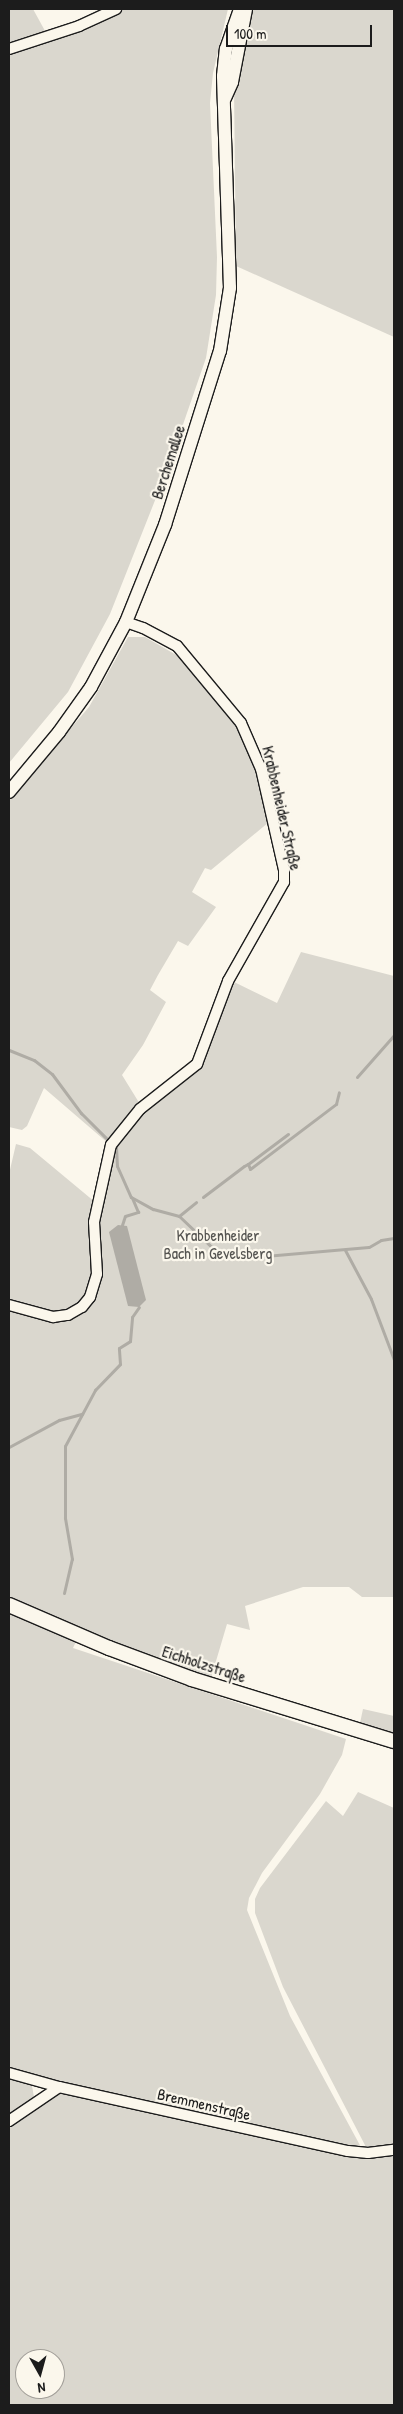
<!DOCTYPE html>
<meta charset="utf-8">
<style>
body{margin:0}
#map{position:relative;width:403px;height:2414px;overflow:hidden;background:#fbf7ec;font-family:"Patrick Hand",sans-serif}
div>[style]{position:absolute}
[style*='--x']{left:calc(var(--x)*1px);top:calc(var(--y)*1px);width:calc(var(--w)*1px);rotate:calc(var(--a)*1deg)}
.green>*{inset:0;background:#dad7ce}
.water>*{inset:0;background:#afaca5}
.stream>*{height:3px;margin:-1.5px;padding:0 1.5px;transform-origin:1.5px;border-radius:1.5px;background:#afaca5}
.roads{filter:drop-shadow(1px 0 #1c1c1c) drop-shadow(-1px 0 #1c1c1c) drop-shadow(0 1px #1c1c1c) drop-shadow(0 -1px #1c1c1c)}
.minor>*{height:10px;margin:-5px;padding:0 5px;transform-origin:5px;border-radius:5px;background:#fbf7ec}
.tertiary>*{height:12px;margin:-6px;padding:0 6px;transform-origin:6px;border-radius:6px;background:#fbf7ec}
.secondary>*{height:14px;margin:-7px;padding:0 7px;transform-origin:7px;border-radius:7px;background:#fbf7ec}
span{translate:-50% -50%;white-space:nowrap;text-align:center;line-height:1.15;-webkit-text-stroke:4.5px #fbf7ec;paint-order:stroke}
.street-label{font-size:16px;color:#1c1c1c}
.park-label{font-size:16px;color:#555451}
.frame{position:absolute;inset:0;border:10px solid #1c1c1c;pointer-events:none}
.north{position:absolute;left:15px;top:2349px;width:50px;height:50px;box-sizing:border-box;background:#fbf7ec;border:1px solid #a29f99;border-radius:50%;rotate:173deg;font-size:14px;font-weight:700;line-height:20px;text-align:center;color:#1c1c1c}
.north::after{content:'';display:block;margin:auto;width:18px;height:22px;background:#1c1c1c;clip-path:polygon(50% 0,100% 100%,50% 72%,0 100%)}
.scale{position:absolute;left:226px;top:25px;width:146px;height:22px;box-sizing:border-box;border:2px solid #1c1c1c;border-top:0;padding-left:6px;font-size:15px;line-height:18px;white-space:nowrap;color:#1c1c1c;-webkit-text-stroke:4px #fbf7ec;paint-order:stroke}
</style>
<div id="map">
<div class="green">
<div style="clip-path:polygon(9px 9px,33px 9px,50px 40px,121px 9px,228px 9px,213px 73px,210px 103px,217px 257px,216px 295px,206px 358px,169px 465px,110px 614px,68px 692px,9px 763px)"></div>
<div style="clip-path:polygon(253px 9px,394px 9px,394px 337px,236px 266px,234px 88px)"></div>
<div style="clip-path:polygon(128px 637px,145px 637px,185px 660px,225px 706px,251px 747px,269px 822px,211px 870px,205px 868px,192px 892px,216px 907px,188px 946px,178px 941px,158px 975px,150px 990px,166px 1002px,143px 1045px,122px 1075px,143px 1109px,198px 1066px,232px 981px,277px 1003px,301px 952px,394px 976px,394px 1597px,362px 1597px,349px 1587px,303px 1587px,245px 1606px,250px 1630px,227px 1624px,211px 1678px,82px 1629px,73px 1648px,346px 1739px,342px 1755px,320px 1794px,262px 1873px,249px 1898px,247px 1910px,290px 2016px,362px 2149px,9px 2070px,9px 1174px,16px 1144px,30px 1148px,101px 1207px,115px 1144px,110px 1137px,109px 1144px,44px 1088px,27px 1126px,22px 1130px,9px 1127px,9px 800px,89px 707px)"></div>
<div style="clip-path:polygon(363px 1709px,394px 1716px,394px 1733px,360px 1723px)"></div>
<div style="clip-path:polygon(358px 1792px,394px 1808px,394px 2147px,367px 2149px,283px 1987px,255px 1913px,255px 1899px,260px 1888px,326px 1801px,343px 1816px)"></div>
<div style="clip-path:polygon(9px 2076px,32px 2086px,34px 2097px,9px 2116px)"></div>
<div style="clip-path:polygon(evenodd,70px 2092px,363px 2157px,394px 2155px,394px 2405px,9px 2405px,9px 2126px,55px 2095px,70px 2092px,25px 2359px,55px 2359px,55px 2389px,25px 2389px,25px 2359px)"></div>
</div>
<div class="water">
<div style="clip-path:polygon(118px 1225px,127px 1226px,146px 1300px,139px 1307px,128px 1306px,109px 1232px)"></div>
</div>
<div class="stream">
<div style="--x:9;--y:1050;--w:27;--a:22"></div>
<div style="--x:34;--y:1060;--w:23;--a:38"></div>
<div style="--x:52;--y:1074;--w:49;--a:53.4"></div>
<div style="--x:81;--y:1113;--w:38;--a:45"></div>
<div style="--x:357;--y:1077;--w:56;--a:-48.6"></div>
<div style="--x:116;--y:1147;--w:19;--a:87"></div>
<div style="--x:117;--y:1166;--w:34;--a:66"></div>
<div style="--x:131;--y:1197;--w:25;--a:29"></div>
<div style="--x:153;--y:1209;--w:27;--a:15"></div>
<div style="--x:179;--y:1216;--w:52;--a:43.5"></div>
<div style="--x:217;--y:1252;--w:27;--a:13"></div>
<div style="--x:243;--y:1258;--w:126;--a:-5"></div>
<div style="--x:369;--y:1247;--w:14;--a:-30"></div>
<div style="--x:381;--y:1240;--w:13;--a:-9"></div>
<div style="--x:248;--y:1164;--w:50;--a:-36.9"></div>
<div style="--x:203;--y:1197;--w:51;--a:-37.1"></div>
<div style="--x:244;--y:1166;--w:4;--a:-27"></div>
<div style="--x:248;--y:1164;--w:5;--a:68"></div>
<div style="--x:250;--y:1169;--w:108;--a:-37.1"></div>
<div style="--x:336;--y:1104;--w:12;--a:-76"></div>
<div style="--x:179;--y:1216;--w:22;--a:-39"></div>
<div style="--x:122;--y:1225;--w:9;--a:-72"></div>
<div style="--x:125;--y:1216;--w:14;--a:-17"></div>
<div style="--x:138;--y:1212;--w:15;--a:-113"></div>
<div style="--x:345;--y:1250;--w:55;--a:62"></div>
<div style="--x:371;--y:1299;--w:65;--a:69.3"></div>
<div style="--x:9;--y:1447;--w:57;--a:-28.4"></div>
<div style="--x:59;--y:1420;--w:24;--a:-15"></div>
<div style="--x:64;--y:1593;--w:35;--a:-77"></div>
<div style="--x:72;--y:1559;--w:42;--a:-99.7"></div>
<div style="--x:65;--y:1518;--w:72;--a:-90"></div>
<div style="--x:65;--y:1446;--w:64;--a:-61.8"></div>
<div style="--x:95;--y:1390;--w:36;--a:-46"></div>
<div style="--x:120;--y:1364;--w:16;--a:-94"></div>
<div style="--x:119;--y:1348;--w:13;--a:-32"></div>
<div style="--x:130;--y:1341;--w:24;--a:-85"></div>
<div style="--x:132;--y:1317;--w:12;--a:-55"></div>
</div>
<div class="roads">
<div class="minor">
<div style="--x:9;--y:49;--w:74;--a:-18.2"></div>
<div style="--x:79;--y:26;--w:41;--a:-24.7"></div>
<div style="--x:9;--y:1305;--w:46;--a:15.3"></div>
<div style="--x:53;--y:1317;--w:15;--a:-8"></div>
<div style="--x:68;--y:1315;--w:16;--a:-30"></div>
<div style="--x:82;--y:1307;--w:13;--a:-51"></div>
<div style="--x:90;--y:1297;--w:24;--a:-73"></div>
<div style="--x:97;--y:1274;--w:52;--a:-93.3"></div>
<div style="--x:94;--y:1222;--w:79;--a:-77.6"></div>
<div style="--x:111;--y:1145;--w:46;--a:-51.1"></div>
<div style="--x:140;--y:1109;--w:73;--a:-38.3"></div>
<div style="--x:197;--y:1064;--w:89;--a:-69.5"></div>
<div style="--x:228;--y:981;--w:114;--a:-60.5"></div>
<div style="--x:284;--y:882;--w:12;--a:-90"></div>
<div style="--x:284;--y:870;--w:104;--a:-102.8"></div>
<div style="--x:261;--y:769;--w:50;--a:-113.5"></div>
<div style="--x:241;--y:723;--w:100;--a:-129.7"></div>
<div style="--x:177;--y:646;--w:38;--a:-152"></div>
<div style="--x:143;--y:628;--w:18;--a:-161"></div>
<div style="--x:9;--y:2073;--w:52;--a:15.6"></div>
<div style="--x:59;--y:2087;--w:296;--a:12.5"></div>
<div style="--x:348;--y:2151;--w:20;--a:6"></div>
<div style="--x:368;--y:2153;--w:26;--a:-7"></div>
<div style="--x:9;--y:2121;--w:60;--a:-34.2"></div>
</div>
<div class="tertiary">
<div style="--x:225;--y:98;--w:17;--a:-66"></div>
<div style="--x:232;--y:82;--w:74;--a:-79.1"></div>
<div style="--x:9;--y:792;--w:78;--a:-50.2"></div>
<div style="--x:59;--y:732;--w:55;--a:-54.6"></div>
<div style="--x:91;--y:687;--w:74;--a:-61.7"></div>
<div style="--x:126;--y:622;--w:105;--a:-68.1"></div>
<div style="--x:165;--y:525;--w:182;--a:-72.5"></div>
<div style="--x:220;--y:351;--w:64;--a:-81"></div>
<div style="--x:230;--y:288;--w:212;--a:-91.9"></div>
<div style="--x:223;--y:76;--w:27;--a:-84"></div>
<div style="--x:226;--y:49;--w:42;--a:-70.7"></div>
</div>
<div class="secondary">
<div style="--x:9;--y:1605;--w:109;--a:23.3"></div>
<div style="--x:109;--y:1648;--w:89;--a:20.5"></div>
<div style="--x:192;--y:1679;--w:211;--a:17.1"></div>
</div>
</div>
<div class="street-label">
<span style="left:168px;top:462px;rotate:-72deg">Berchemallee</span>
<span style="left:282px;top:808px;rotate:77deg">Krabbenheider Straße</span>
<span style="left:204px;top:1664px;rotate:18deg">Eichholzstraße</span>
<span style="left:204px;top:2104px;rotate:13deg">Bremmenstraße</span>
</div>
<div class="park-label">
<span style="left:218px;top:1244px">Krabbenheider<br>Bach in Gevelsberg</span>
</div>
<div class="frame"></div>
<div class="north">N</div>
<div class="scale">100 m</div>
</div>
